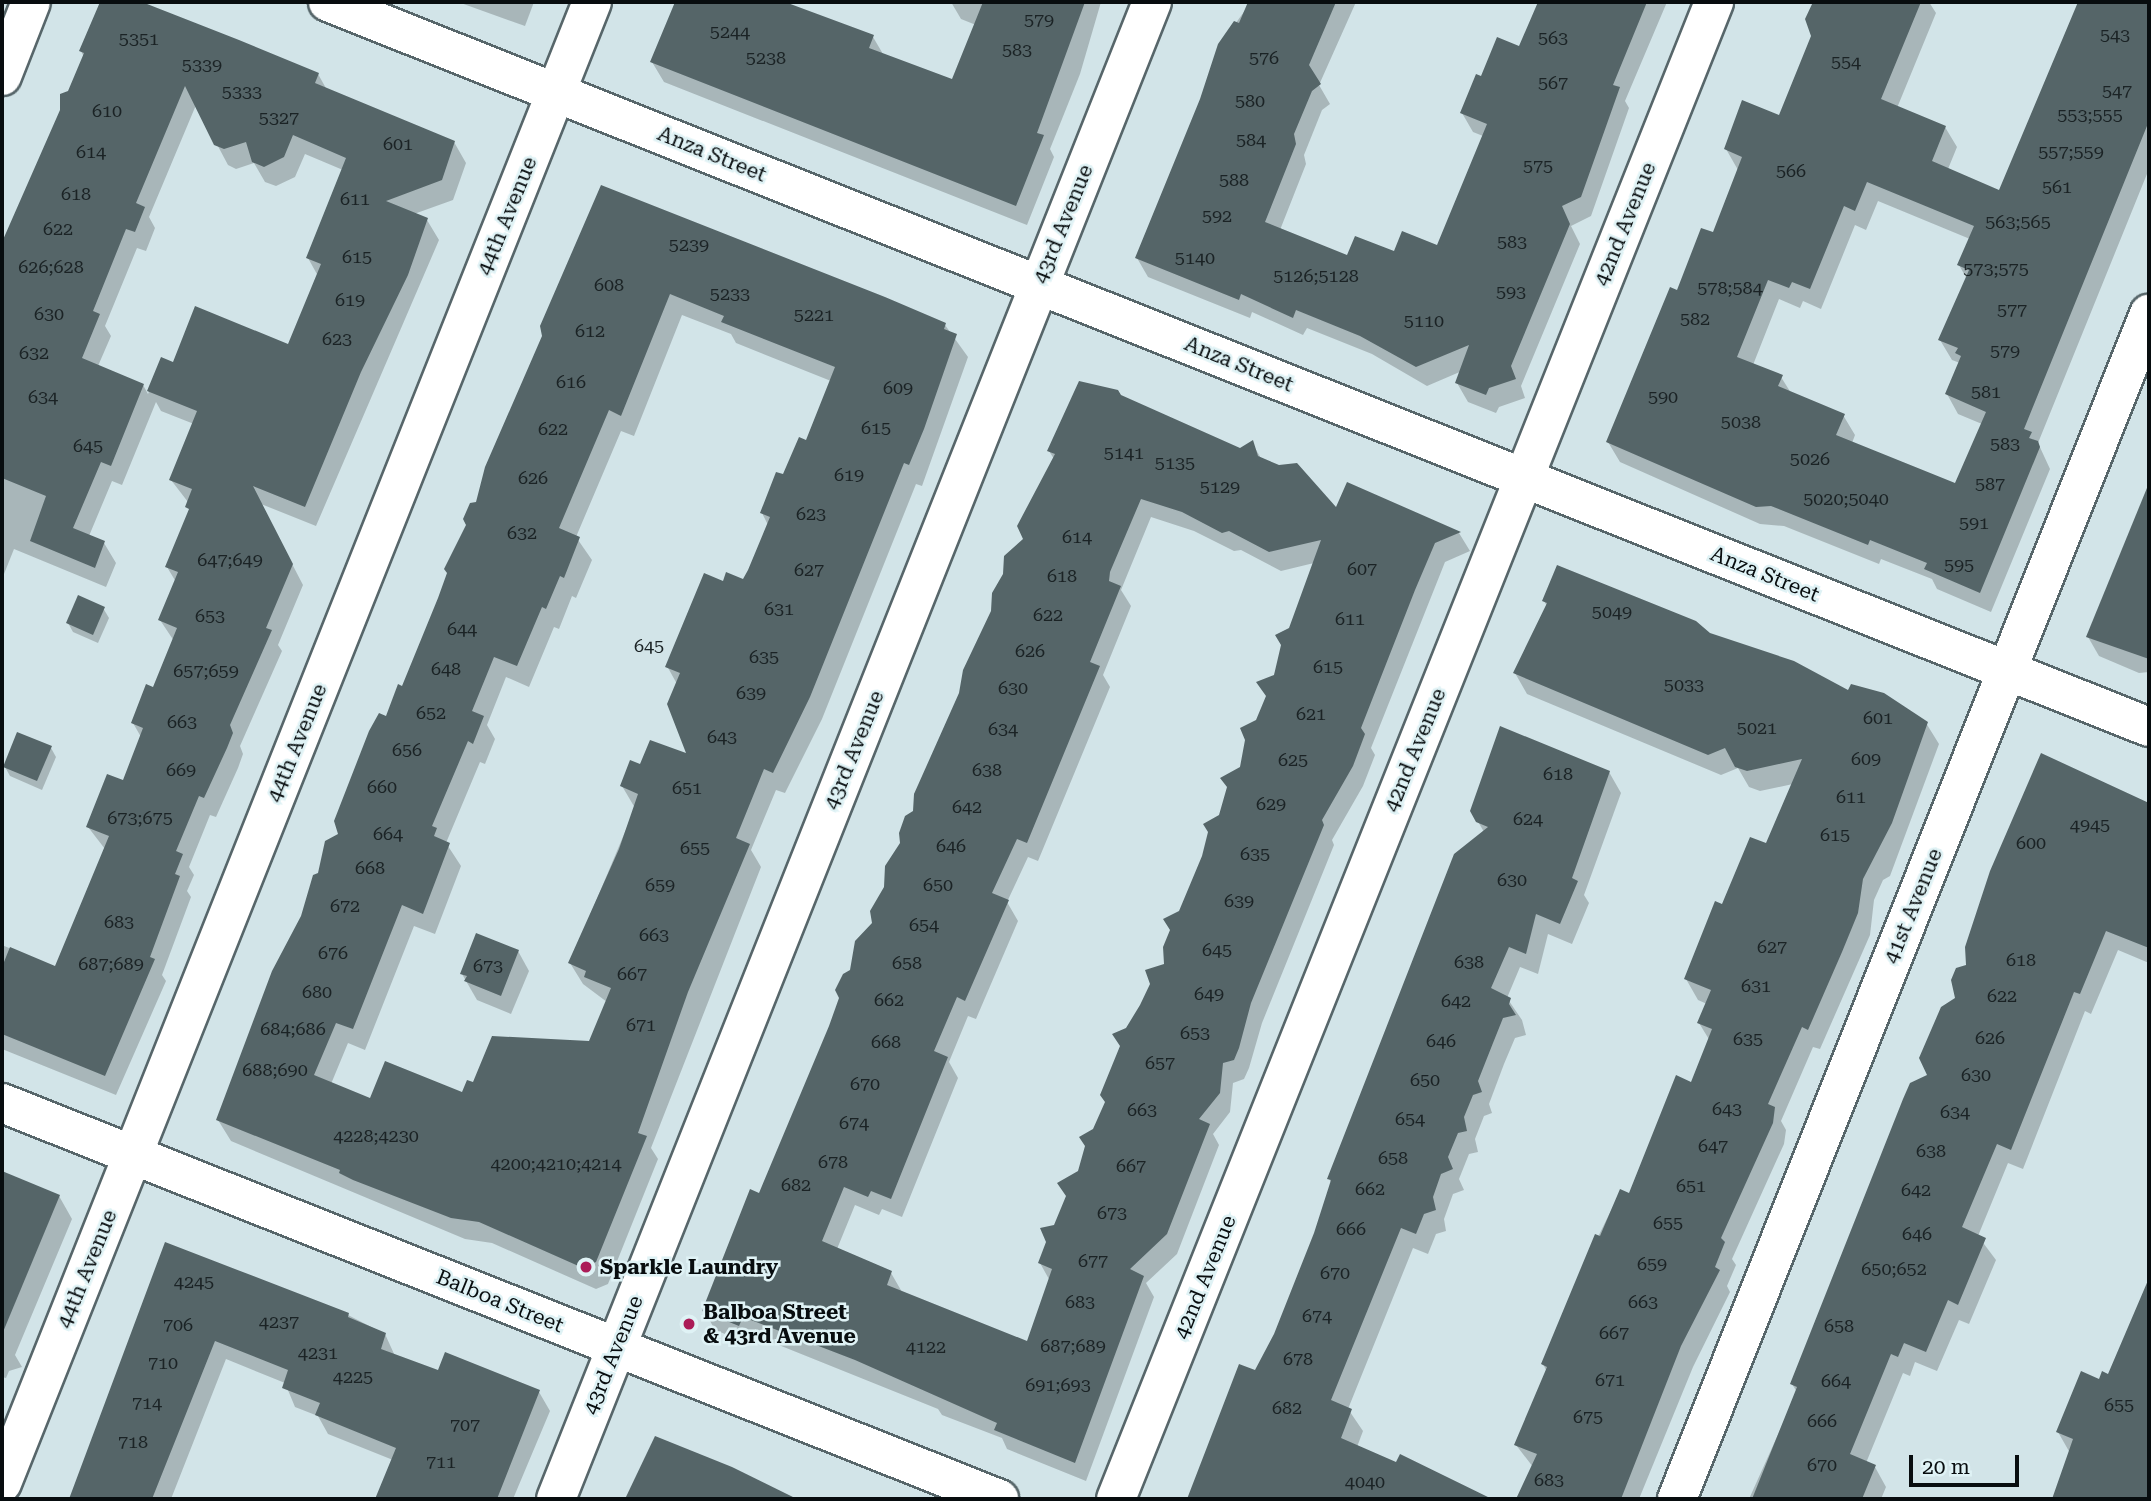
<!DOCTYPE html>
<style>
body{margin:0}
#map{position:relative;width:2151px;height:1501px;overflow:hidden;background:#d2e4e8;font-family:"Roboto Serif",serif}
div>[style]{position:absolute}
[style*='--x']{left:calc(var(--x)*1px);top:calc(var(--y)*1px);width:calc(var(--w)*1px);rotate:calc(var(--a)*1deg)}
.shadow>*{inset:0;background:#0003}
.building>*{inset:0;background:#556568}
.roads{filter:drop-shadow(2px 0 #57666a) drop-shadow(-2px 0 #57666a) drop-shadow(0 2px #57666a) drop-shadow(0 -2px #57666a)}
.minor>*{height:38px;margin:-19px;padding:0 19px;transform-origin:19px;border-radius:19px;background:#fff}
.dots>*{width:19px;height:19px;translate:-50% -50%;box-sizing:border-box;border:4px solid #dff2f5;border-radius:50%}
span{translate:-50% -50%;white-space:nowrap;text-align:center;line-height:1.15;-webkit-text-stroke:5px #dff2f5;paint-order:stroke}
.number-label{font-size:18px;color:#1b2325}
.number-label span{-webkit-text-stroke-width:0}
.street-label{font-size:21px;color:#080d0f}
.poi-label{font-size:21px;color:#080d0f;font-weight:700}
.left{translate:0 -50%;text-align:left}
.frame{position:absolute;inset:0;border:4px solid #080d0f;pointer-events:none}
.scale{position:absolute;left:1909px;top:1455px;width:110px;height:32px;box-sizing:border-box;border:4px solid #080d0f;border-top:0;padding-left:9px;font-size:21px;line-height:24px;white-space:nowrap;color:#080d0f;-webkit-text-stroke:5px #dff2f5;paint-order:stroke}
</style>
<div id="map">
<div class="shadow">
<div style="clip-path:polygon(evenodd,101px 2px,137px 2px,318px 74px,327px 90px,454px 142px,466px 163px,453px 200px,414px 214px,427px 220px,439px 240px,316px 526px,261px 504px,303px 585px,278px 645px,282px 651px,240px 746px,243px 754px,238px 768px,216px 817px,210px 815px,189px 867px,194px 875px,187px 891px,191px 897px,162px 975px,166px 981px,116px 1095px,2px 1049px,2px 945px,56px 968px,105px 849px,88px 827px,124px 782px,141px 737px,133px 723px,154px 690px,174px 641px,160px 620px,176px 582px,167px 567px,190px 512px,188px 502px,171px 480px,194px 424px,161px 411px,156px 402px,122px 485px,112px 481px,89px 536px,104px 543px,116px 563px,106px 587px,14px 549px,2px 579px,2px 251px,84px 57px,81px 51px,101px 2px,196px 105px,228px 165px,236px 169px,254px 163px,265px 182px,276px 186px,295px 177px,305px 154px,343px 170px,308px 258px,318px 276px,289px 346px,174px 364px,162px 359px,148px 394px,143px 385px,98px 366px,111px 336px,105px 326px,137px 248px,146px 251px,155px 228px,149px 217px,196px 105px)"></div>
<div style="clip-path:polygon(458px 2px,534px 2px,525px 26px)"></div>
<div style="clip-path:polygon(676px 2px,783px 2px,873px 37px,883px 54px,953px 81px,976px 25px,961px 19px,951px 2px,1101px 2px,1080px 74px,1050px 149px,1054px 157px,1027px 225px,664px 82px,652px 62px)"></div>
<div style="clip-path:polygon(1251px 2px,1356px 2px,1319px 85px,1330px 104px,1322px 110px,1304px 155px,1306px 164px,1280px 230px,1348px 257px,1438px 247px,1483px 136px,1473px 132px,1462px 113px,1482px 78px,1520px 48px,1540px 2px,1667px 2px,1625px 101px,1629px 108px,1591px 216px,1571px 226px,1580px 244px,1521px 386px,1525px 398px,1499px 407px,1496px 413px,1468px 402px,1457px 383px,1462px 371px,1427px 386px,1372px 354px,1307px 328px,1303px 335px,1252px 312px,1250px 318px,1148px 277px,1137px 258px,1202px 100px,1220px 45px)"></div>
<div style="clip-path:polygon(evenodd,1815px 2px,1929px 2px,1936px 13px,1897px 108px,1945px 127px,1957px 147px,1948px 169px,2000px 192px,2082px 2px,2149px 2px,2149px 169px,2038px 443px,2050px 469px,1991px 612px,1937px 589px,1932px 579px,1881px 559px,1879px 564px,1784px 526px,1760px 524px,1620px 462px,1608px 442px,1678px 292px,1714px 235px,1738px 170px,1726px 149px,1780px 117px,1813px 36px,1807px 19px,1815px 2px,1878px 201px,1970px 239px,1959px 265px,1967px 279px,1940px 340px,1952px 360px,1960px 363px,1947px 394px,1958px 414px,1982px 424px,1956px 485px,1852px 443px,1855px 435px,1843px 415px,1791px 393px,1781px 377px,1753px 365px,1779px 299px,1800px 308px,1803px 301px,1821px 309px,1855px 225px,1866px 230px,1878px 201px)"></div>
<div style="clip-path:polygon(evenodd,602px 188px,945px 325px,968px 357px,922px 486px,916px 484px,822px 719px,785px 793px,776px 790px,751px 850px,761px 867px,651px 1148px,658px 1159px,608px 1284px,596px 1289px,492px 1243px,465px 1239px,231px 1141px,218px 1120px,403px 688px,602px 188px,682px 315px,731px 334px,736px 343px,831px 381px,807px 442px,762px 513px,768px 525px,744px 581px,724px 583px,667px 666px,677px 684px,689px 756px,641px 766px,622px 786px,635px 808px,570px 963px,583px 984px,607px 1002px,590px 1042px,474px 1084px,463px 1095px,371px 1100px,331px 1084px,348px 1043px,365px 1050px,414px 926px,435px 934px,461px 866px,446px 843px,480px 762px,485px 764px,495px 739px,487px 725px,506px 677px,529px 687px,554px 627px,559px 629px,572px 596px,576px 598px,592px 560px,576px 537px,621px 431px,634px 436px,682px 315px)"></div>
<div style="clip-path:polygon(evenodd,1120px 397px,1240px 450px,1252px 443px,1262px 460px,1337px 510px,1348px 485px,1459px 533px,1470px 551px,1445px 562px,1371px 748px,1375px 755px,1363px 786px,1332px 840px,1334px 845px,1262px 1023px,1249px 1068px,1244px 1079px,1233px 1083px,1230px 1112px,1213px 1134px,1219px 1145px,1177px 1254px,1146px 1283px,1154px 1297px,1086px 1481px,1007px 1449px,1002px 1438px,942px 1415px,938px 1409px,754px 1335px,750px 1344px,715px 1330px,704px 1310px,751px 1192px,760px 1195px,873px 924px,1026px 539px,1054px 459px,1049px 451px,1120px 397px,1151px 517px,1194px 531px,1234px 551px,1241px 550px,1281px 571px,1314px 563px,1241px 768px,1180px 913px,1165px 965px,1127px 1030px,1107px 1102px,1040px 1263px,1050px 1281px,1028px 1343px,902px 1292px,891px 1273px,837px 1249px,855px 1205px,879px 1215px,882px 1209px,902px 1217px,958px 1078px,949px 1062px,968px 1016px,976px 1019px,1018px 921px,1007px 902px,1028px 857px,1038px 861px,1110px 687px,1103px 675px,1131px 606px,1121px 590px,1151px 517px)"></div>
<div style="clip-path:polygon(2149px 492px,2149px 672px,2139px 673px,2099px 656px,2088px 637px)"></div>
<div style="clip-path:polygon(1544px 601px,1710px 634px,1849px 693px,1883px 695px,1926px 723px,1939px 744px,1890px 876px,1883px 880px,1874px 900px,1870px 935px,1820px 1049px,1813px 1047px,1781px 1121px,1786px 1130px,1784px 1144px,1732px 1259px,1736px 1265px,1727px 1286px,1730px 1292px,1693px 1367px,1639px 1499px,1518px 1499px,1533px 1467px,1516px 1445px,1547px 1372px,1543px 1364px,1574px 1286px,1620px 1192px,1630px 1195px,1692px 1084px,1710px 1041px,1699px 1023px,1707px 1004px,1698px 1000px,1686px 979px,1723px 906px,1767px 845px,1793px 784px,1760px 791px,1749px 787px,1738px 768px,1721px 775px,1527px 694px,1515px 673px,1547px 606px)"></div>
<div style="clip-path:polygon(103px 608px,109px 618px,98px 643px,73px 632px,68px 623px)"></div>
<div style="clip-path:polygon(51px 748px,56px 757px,42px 790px,10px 776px,5px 767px)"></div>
<div style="clip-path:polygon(1609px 772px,1621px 793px,1584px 895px,1589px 903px,1572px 944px,1548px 934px,1538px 974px,1520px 967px,1507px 998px,1522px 1020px,1526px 1035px,1515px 1038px,1504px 1064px,1489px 1104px,1492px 1113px,1484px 1116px,1475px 1139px,1478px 1152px,1469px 1154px,1459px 1179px,1464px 1190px,1453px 1194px,1444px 1219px,1446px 1231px,1436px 1234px,1428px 1254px,1413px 1248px,1348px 1409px,1363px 1431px,1357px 1447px,1397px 1464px,1401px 1456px,1488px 1499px,1188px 1499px,1240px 1366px,1256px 1372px,1275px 1334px,1316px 1234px,1332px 1184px,1329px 1179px,1484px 832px,1472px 811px)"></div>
<div style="clip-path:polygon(2125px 795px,2149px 805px,2149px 963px,2118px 950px,2091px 1014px,2085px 1011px,2023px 1169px,2008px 1163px,1978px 1236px,1996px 1260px,1969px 1324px,1959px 1320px,1937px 1371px,1915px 1362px,1910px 1376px,1903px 1373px,1866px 1463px,1875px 1467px,1886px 1487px,1881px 1499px,1749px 1499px,1797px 1392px,1792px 1384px,1929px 1076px,1968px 966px)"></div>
<div style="clip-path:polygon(518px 951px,529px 971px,511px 1014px,477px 1000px,462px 974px)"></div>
<div style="clip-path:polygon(2px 1175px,59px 1196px,72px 1219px,15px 1355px,22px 1367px,9px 1371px,6px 1378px,2px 1377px)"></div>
<div style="clip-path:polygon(166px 1244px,348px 1315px,385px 1334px,395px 1356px,439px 1372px,539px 1392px,550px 1411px,513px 1499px,380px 1499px,393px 1460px,328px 1434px,318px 1416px,295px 1407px,285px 1383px,226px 1359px,171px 1499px,73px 1499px)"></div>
<div style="clip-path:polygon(2149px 1291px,2149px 1499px,2053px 1499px,2070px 1453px,2058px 1432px,2100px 1381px,2109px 1376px)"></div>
<div style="clip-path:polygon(656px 1438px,792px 1499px,627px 1499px)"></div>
</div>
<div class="building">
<div style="clip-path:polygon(100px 2px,142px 2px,239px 40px,319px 73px,315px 83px,455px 141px,442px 180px,386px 201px,428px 218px,408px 275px,361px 372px,305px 507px,253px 486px,293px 564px,266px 628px,272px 630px,230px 725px,233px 733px,227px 748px,204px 798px,199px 796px,176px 851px,183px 854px,175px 874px,180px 876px,150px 957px,155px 959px,105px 1076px,2px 1034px,2px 967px,10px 947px,55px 966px,109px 836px,86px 827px,107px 774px,123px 780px,143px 728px,131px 723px,146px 684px,153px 687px,177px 628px,158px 620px,178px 572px,165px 567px,189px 509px,185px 507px,192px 489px,169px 480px,197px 411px,147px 391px,161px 357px,173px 362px,195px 306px,288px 344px,321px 264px,306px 258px,346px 158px,293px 135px,284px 157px,264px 167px,252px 162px,246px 142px,224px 149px,214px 145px,185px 86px,136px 203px,145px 207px,135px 232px,126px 229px,93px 311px,100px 314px,82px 358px,144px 384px,111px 466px,101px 462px,73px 528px,105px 541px,95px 568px,30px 541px,46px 496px,2px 478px,2px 242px,60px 110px,60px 94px,68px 91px,84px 53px,79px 51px)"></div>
<div style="clip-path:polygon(675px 2px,785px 2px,874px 35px,869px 48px,952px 79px,983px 2px,1085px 2px,1037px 133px,1044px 135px,1016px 206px,650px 62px)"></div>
<div style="clip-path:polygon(1248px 2px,1336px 2px,1309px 65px,1321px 84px,1312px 91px,1294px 134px,1296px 144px,1265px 222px,1347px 255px,1355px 236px,1394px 251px,1402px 231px,1437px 245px,1487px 124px,1460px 113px,1476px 74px,1481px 76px,1497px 37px,1519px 46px,1538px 2px,1647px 2px,1613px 85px,1620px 87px,1581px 197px,1562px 206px,1570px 224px,1511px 366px,1516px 379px,1489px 388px,1486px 395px,1455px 383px,1469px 345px,1416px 367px,1360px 336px,1296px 310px,1293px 318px,1241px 294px,1239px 300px,1135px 258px,1200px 99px,1218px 44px,1234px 21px,1239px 23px)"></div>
<div style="clip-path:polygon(evenodd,1813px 2px,1921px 2px,1881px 99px,1946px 126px,1932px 161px,1999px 190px,2078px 2px,2149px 2px,2149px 121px,2024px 429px,2032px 432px,2029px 438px,2038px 441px,2040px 447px,1980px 593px,1924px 569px,1927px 563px,1870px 540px,1868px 545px,1771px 506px,1756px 507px,1606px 442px,1670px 287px,1677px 290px,1701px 228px,1713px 232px,1742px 157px,1724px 149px,1742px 100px,1779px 115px,1811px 36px,1805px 19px,1813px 2px,1867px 182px,1974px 226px,1957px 265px,1969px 270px,1938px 340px,1958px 348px,1955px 353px,1961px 356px,1945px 394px,1986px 412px,1955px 483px,1836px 435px,1845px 414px,1778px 386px,1783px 375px,1737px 357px,1768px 280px,1789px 288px,1792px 282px,1810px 289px,1844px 206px,1855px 211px,1867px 182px)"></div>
<div style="clip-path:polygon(evenodd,601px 185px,885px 297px,946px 323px,944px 329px,957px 334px,924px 429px,909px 465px,904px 463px,810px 697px,773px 773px,764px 769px,736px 838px,750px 844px,688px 992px,638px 1133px,647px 1136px,596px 1262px,583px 1268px,479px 1222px,451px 1218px,353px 1180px,339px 1173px,340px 1170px,216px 1120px,272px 971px,301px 916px,313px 875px,318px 873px,325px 841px,338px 834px,334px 821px,369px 731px,379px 713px,386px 716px,398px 684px,402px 686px,438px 598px,447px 573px,444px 569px,466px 525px,463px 519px,470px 503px,476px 502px,485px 467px,542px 336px,540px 326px,601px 185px,670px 294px,724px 316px,721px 322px,835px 367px,806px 440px,799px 437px,783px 474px,776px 472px,760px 513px,770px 517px,748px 570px,743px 579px,726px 572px,723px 581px,704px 573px,665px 667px,680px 673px,667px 704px,686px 753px,650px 740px,640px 764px,630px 760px,620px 786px,638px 794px,619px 849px,568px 963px,586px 971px,584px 977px,611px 988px,589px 1041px,492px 1036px,473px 1082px,467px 1080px,462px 1092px,385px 1061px,370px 1098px,314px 1075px,336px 1023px,353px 1029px,402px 905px,423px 914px,450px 843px,434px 836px,437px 828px,432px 826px,468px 741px,473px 744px,484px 716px,472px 711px,494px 657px,517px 666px,542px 607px,546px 609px,560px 576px,564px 578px,580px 537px,559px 528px,609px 410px,621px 416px,670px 294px)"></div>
<div style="clip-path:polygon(evenodd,1079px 381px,1118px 390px,1121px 395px,1240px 448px,1253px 440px,1258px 456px,1279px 465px,1297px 463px,1336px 507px,1347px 482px,1461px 532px,1435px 543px,1415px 590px,1361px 728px,1365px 734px,1353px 766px,1322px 820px,1324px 825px,1251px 1003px,1239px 1048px,1234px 1060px,1223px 1063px,1220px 1093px,1199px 1119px,1210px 1124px,1167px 1234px,1130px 1269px,1144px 1276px,1075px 1463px,994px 1430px,997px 1423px,855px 1360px,743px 1317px,739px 1326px,702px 1311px,750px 1189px,759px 1193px,829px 1026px,839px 998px,835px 990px,843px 974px,850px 970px,855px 941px,872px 923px,870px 911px,884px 887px,885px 866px,900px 843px,899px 833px,905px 816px,913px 811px,914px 794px,959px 693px,963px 670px,991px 611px,992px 593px,1003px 574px,1004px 556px,1023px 539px,1017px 526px,1055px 454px,1047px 451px,1079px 381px,1141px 499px,1182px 512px,1222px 533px,1229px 531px,1269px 552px,1321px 540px,1289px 628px,1275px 635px,1281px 645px,1274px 675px,1256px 682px,1266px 696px,1256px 720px,1240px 728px,1245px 740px,1240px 767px,1220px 778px,1227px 787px,1219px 815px,1203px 824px,1208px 832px,1202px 856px,1179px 911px,1163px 919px,1170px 930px,1163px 947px,1164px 964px,1145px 970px,1150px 984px,1140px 1005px,1126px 1028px,1112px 1034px,1120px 1046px,1100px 1095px,1105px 1102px,1093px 1129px,1079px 1137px,1085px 1146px,1078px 1171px,1057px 1183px,1066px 1196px,1054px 1225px,1040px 1228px,1046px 1242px,1038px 1263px,1052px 1269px,1027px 1341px,887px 1285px,892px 1271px,822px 1241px,844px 1187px,868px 1197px,871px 1191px,891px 1199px,948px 1057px,934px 1051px,957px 997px,965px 1001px,1009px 900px,992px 893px,1017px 839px,1027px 843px,1100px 666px,1090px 662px,1121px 586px,1109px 581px,1110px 572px,1141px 499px)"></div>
<div style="clip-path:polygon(2149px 483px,2149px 659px,2086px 637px)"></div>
<div style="clip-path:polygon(1557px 565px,1696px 621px,1710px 633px,1794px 661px,1848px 690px,1851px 684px,1884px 693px,1928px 722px,1892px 823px,1863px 879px,1858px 913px,1842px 952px,1808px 1030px,1802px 1027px,1768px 1104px,1775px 1107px,1773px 1123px,1721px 1238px,1725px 1242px,1715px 1267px,1720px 1270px,1681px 1346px,1621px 1499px,1516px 1499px,1537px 1454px,1514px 1445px,1547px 1367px,1541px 1364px,1595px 1234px,1600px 1236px,1620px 1189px,1629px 1193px,1676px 1075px,1691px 1082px,1712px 1029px,1697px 1023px,1711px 990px,1684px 979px,1715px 901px,1722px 904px,1750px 837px,1766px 843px,1802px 759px,1747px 771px,1735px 767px,1725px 748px,1708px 755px,1513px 673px,1547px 603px,1542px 601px)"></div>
<div style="clip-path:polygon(78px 595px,105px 607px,93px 635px,66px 623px)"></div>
<div style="clip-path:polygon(1500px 726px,1610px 771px,1572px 878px,1578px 881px,1560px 924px,1536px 914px,1526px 954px,1509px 947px,1491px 988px,1511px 998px,1509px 1004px,1516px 1015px,1503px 1018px,1493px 1043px,1478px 1081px,1482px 1092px,1473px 1095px,1464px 1117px,1467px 1131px,1458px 1133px,1448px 1157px,1453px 1169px,1441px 1174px,1433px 1197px,1436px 1210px,1424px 1214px,1416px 1234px,1401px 1228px,1331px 1400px,1352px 1409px,1341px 1438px,1396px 1462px,1400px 1454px,1492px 1499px,1187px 1499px,1239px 1364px,1255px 1370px,1274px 1334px,1314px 1233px,1331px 1180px,1327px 1179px,1454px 854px,1488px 827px,1476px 822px,1470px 811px)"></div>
<div style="clip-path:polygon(17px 732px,52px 746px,37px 781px,3px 767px)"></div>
<div style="clip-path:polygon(2041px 753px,2149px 803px,2149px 948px,2106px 931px,2080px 994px,2074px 992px,2011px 1150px,1997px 1144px,1962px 1227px,1986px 1238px,1958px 1305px,1948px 1300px,1926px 1352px,1904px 1343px,1898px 1357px,1891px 1354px,1850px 1454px,1876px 1465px,1862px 1499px,1752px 1499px,1797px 1387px,1790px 1384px,1903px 1099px,1910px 1083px,1927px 1075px,1919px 1058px,1941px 1007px,1955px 998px,1951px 980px,1956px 968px,1966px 965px,1965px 947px,1990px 871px)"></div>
<div style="clip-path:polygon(476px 933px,519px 950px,501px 996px,464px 981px,467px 976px,460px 974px)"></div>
<div style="clip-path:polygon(2px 1171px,60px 1195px,3px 1332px,2px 1332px)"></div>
<div style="clip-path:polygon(165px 1242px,349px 1313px,348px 1317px,386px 1333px,381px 1349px,438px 1370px,445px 1352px,540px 1390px,497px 1499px,375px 1499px,396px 1448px,315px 1415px,320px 1403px,282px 1388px,288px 1370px,215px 1341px,152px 1499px,69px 1499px)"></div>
<div style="clip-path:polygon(2149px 1278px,2149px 1499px,2052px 1499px,2073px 1439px,2056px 1432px,2081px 1371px,2099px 1379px,2102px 1371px,2108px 1374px)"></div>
<div style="clip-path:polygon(655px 1436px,732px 1467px,797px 1499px,625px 1499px)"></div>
</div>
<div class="roads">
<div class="minor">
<div style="--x:328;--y:2;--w:1960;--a:21.71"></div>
<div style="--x:2;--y:76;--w:79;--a:-68.6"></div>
<div style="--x:2;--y:1103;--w:1073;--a:21.66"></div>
<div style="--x:2;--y:1483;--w:1594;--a:-68.28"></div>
<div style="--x:556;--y:1499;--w:1611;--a:-68.29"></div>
<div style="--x:1116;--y:1499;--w:1612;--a:-68.22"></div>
<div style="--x:1677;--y:1499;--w:1276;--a:-68.28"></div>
</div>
</div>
<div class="dots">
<div style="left:586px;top:1267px;background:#ab1c58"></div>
<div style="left:689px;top:1324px;background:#ab1c58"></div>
</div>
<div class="number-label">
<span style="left:1039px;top:20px">579</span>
<span style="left:730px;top:32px">5244</span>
<span style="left:2115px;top:35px">543</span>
<span style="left:1553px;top:38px">563</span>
<span style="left:139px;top:39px">5351</span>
<span style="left:1017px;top:50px">583</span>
<span style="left:766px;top:58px">5238</span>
<span style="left:1264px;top:58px">576</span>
<span style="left:1846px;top:62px">554</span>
<span style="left:202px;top:65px">5339</span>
<span style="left:1553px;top:83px">567</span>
<span style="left:2117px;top:91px">547</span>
<span style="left:242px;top:92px">5333</span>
<span style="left:1250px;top:101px">580</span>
<span style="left:107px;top:111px">610</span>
<span style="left:2090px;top:115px">553;555</span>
<span style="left:279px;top:118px">5327</span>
<span style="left:1251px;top:140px">584</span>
<span style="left:398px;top:144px">601</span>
<span style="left:91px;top:152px">614</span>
<span style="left:2071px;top:152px">557;559</span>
<span style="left:1538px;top:166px">575</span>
<span style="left:1791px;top:171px">566</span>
<span style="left:1234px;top:180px">588</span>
<span style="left:2057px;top:187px">561</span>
<span style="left:76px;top:194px">618</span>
<span style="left:355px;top:199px">611</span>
<span style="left:1217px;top:216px">592</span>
<span style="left:2018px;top:222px">563;565</span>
<span style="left:58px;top:229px">622</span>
<span style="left:1512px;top:242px">583</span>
<span style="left:689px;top:245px">5239</span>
<span style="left:357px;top:257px">615</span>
<span style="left:1195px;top:258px">5140</span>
<span style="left:51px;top:267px">626;628</span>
<span style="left:1996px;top:269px">573;575</span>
<span style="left:1316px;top:276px">5126;5128</span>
<span style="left:609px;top:285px">608</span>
<span style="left:1730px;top:288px">578;584</span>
<span style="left:1511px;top:292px">593</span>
<span style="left:730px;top:294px">5233</span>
<span style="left:350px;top:300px">619</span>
<span style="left:2012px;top:310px">577</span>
<span style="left:49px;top:314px">630</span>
<span style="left:814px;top:315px">5221</span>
<span style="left:1695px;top:319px">582</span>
<span style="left:1424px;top:321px">5110</span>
<span style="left:590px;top:331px">612</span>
<span style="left:337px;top:339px">623</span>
<span style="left:2005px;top:351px">579</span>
<span style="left:34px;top:353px">632</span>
<span style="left:571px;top:382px">616</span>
<span style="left:898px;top:388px">609</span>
<span style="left:1986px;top:392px">581</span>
<span style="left:43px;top:397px">634</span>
<span style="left:1663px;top:397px">590</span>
<span style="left:1741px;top:422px">5038</span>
<span style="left:876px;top:428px">615</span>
<span style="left:553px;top:429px">622</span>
<span style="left:2005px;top:444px">583</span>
<span style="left:88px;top:446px">645</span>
<span style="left:1124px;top:453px">5141</span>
<span style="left:1810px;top:459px">5026</span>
<span style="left:1175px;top:463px">5135</span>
<span style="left:849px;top:475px">619</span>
<span style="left:533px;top:478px">626</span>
<span style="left:1990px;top:484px">587</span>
<span style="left:1220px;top:487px">5129</span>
<span style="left:1846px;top:499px">5020;5040</span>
<span style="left:811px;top:514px">623</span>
<span style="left:1974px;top:523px">591</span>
<span style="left:522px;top:533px">632</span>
<span style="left:1077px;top:537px">614</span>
<span style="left:230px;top:560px">647;649</span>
<span style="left:1959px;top:565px">595</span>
<span style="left:1362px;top:569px">607</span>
<span style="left:809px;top:570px">627</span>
<span style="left:1062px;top:576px">618</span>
<span style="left:779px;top:609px">631</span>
<span style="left:1612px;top:612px">5049</span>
<span style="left:1048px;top:615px">622</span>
<span style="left:210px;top:616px">653</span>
<span style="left:1350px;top:619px">611</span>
<span style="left:462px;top:629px">644</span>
<span style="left:649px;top:646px">645</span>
<span style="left:1030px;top:651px">626</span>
<span style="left:764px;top:657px">635</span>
<span style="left:1328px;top:667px">615</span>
<span style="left:446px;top:669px">648</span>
<span style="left:206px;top:671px">657;659</span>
<span style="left:1684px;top:685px">5033</span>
<span style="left:1013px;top:688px">630</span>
<span style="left:751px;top:693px">639</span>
<span style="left:431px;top:713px">652</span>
<span style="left:1311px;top:714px">621</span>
<span style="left:1878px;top:718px">601</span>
<span style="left:182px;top:722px">663</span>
<span style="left:1757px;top:728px">5021</span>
<span style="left:1003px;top:729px">634</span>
<span style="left:722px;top:737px">643</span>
<span style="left:407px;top:750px">656</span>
<span style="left:1866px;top:759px">609</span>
<span style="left:1293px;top:760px">625</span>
<span style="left:181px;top:770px">669</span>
<span style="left:987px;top:770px">638</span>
<span style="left:1558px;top:774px">618</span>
<span style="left:382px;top:787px">660</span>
<span style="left:687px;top:788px">651</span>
<span style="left:1851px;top:797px">611</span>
<span style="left:1271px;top:804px">629</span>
<span style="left:967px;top:807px">642</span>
<span style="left:140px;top:818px">673;675</span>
<span style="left:1528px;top:819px">624</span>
<span style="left:2090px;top:825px">4945</span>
<span style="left:388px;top:834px">664</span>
<span style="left:1835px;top:835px">615</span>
<span style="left:2031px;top:843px">600</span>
<span style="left:951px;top:846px">646</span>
<span style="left:695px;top:848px">655</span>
<span style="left:1255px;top:854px">635</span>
<span style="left:370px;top:868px">668</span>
<span style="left:1512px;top:880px">630</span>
<span style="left:660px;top:885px">659</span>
<span style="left:938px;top:885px">650</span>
<span style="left:1239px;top:901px">639</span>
<span style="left:345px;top:906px">672</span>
<span style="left:119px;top:922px">683</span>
<span style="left:924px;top:925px">654</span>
<span style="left:654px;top:935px">663</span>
<span style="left:1772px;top:947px">627</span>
<span style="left:1217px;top:950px">645</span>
<span style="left:333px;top:953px">676</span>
<span style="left:2021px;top:960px">618</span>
<span style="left:1469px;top:962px">638</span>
<span style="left:907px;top:963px">658</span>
<span style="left:111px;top:964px">687;689</span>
<span style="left:488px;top:966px">673</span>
<span style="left:632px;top:974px">667</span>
<span style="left:1756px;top:986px">631</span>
<span style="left:317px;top:992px">680</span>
<span style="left:1209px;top:994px">649</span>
<span style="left:2002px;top:996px">622</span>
<span style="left:889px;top:1000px">662</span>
<span style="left:1456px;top:1001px">642</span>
<span style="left:641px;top:1025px">671</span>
<span style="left:293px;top:1029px">684;686</span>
<span style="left:1195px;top:1033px">653</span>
<span style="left:1990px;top:1038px">626</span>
<span style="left:1748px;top:1039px">635</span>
<span style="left:1441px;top:1041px">646</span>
<span style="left:886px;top:1042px">668</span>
<span style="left:1160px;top:1063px">657</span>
<span style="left:275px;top:1070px">688;690</span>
<span style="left:1976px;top:1075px">630</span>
<span style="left:1425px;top:1080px">650</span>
<span style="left:865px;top:1084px">670</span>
<span style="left:1727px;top:1109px">643</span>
<span style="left:1142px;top:1110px">663</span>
<span style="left:1955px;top:1112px">634</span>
<span style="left:1410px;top:1119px">654</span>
<span style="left:854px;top:1123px">674</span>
<span style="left:376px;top:1136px">4228;4230</span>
<span style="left:1713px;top:1146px">647</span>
<span style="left:1931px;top:1151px">638</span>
<span style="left:1393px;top:1158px">658</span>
<span style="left:833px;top:1162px">678</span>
<span style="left:556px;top:1164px">4200;4210;4214</span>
<span style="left:1131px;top:1166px">667</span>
<span style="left:796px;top:1185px">682</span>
<span style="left:1691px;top:1186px">651</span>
<span style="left:1370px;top:1189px">662</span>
<span style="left:1916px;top:1190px">642</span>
<span style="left:1112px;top:1213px">673</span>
<span style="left:1668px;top:1223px">655</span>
<span style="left:1351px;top:1229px">666</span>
<span style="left:1917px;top:1234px">646</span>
<span style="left:1093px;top:1261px">677</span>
<span style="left:1652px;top:1264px">659</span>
<span style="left:1894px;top:1269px">650;652</span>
<span style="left:1335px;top:1273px">670</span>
<span style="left:194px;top:1282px">4245</span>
<span style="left:1080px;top:1302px">683</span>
<span style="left:1643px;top:1302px">663</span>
<span style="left:1317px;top:1316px">674</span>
<span style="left:279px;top:1322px">4237</span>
<span style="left:178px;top:1325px">706</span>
<span style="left:1839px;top:1326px">658</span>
<span style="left:1614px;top:1333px">667</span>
<span style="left:1073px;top:1346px">687;689</span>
<span style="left:926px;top:1347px">4122</span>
<span style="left:318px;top:1353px">4231</span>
<span style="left:1298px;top:1359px">678</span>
<span style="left:163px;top:1363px">710</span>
<span style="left:353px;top:1377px">4225</span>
<span style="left:1610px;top:1380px">671</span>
<span style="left:1836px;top:1381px">664</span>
<span style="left:1058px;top:1385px">691;693</span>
<span style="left:147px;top:1403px">714</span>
<span style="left:2119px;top:1405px">655</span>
<span style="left:1287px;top:1408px">682</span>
<span style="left:1588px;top:1417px">675</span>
<span style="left:1822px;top:1421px">666</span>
<span style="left:465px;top:1425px">707</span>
<span style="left:133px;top:1442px">718</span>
<span style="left:441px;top:1462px">711</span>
<span style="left:1822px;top:1465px">670</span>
<span style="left:1549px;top:1480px">683</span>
<span style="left:1365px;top:1482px">4040</span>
</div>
<div class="street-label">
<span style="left:712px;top:154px;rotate:22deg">Anza Street</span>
<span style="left:507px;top:216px;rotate:-68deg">44th Avenue</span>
<span style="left:1063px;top:224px;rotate:-68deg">43rd Avenue</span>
<span style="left:1625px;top:224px;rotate:-68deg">42nd Avenue</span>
<span style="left:1239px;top:364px;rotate:22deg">Anza Street</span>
<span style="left:1765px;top:574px;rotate:22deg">Anza Street</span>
<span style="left:297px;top:743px;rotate:-68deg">44th Avenue</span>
<span style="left:854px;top:750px;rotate:-68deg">43rd Avenue</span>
<span style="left:1415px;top:750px;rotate:-68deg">42nd Avenue</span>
<span style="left:1913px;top:906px;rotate:-68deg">41st Avenue</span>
<span style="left:87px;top:1269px;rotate:-68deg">44th Avenue</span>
<span style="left:1205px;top:1277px;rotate:-68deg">42nd Avenue</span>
<span style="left:500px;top:1301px;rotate:22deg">Balboa Street</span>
<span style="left:613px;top:1355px;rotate:-68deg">43rd Avenue</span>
</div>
<div class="poi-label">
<span class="left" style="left:600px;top:1267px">Sparkle Laundry</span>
<span class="left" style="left:703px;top:1324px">Balboa Street<br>&amp; 43rd Avenue</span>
</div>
<div class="frame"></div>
<div class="scale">20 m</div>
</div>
